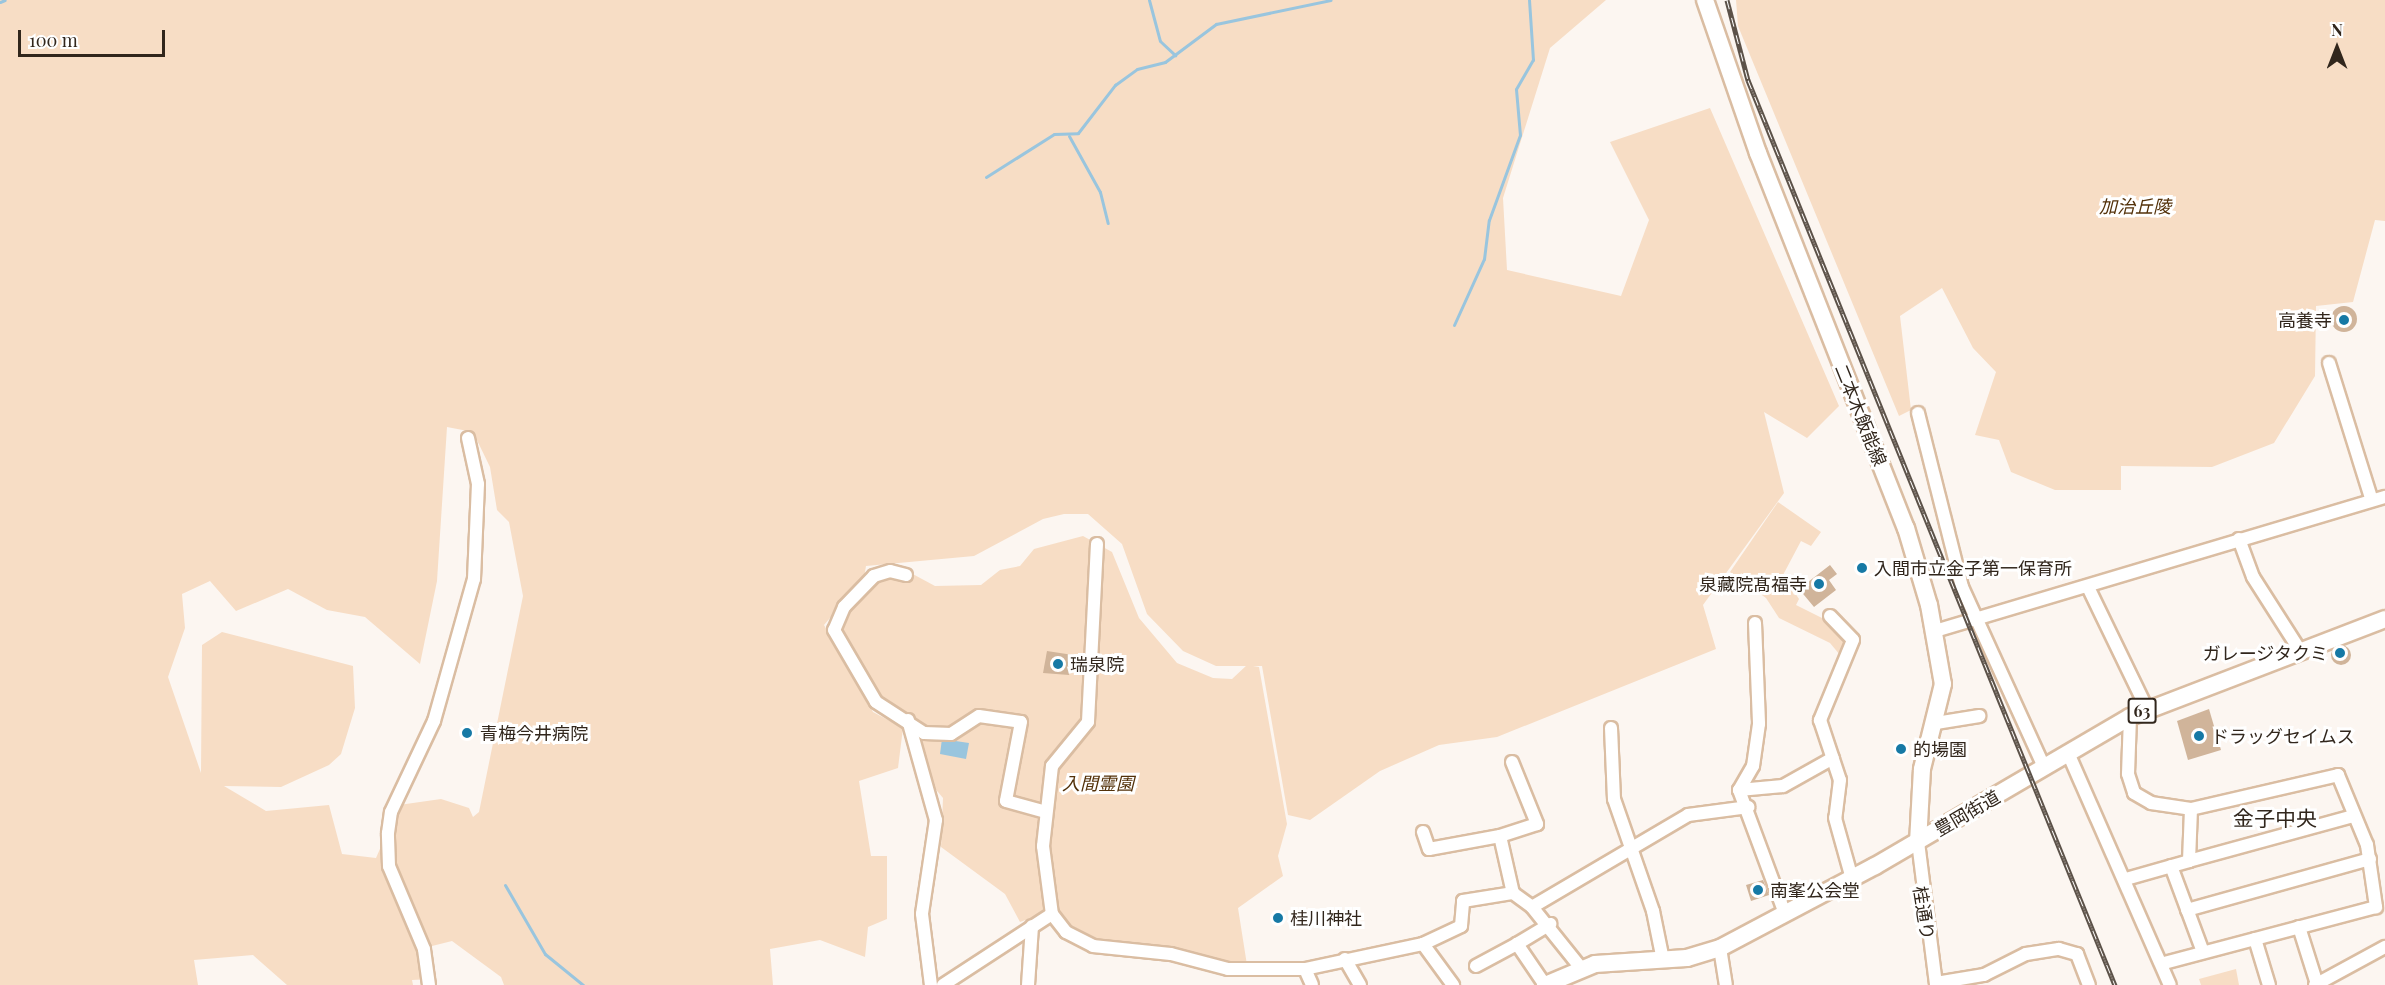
<!DOCTYPE html>
<meta charset="utf-8">
<style>
body{margin:0}
#map{position:relative;width:2385px;height:985px;overflow:hidden;background:#fcf6f1;font-family:"Playfair Display","Noto Sans JP",serif}
div>[style]{position:absolute}
[style*='--x']{left:calc(var(--x)*1px);top:calc(var(--y)*1px);width:calc(var(--w)*1px);rotate:calc(var(--a)*1deg)}
.green>*{inset:0;background:#f7ddc5}
.water>*{inset:0;background:#99c5de}
.stream>*{height:3px;margin:-1.5px;padding:0 1.5px;transform-origin:1.5px;border-radius:1.5px;background:#99c5de}
.building>*{inset:0;background:#d0b49a}
.round{border-radius:50%}
.roads{filter:drop-shadow(2px 0 #dabda2) drop-shadow(-2px 0 #dabda2) drop-shadow(0 2px #dabda2) drop-shadow(0 -2px #dabda2)}
.minor>*{height:12px;margin:-6px;padding:0 6px;transform-origin:6px;border-radius:6px;background:#fff}
.major>*{height:16px;margin:-8px;padding:0 8px;transform-origin:8px;border-radius:8px;background:#fff}
.rail>*{height:5px;margin-top:-2.5px;transform-origin:0;background:repeating-linear-gradient(90deg,#fff 0 9px,#5c5249 0 18px);box-sizing:border-box;border-block:2px solid #5c5249}
.dots>*{width:16px;height:16px;translate:-50% -50%;box-sizing:border-box;border:3px solid #fff;border-radius:50%}
span{translate:-50% -50%;white-space:nowrap;text-align:center;line-height:1.15;-webkit-text-stroke:6px #fff;paint-order:stroke}
.shield-label span{padding:2px 4px;background:#fff;border:2px solid;border-radius:4px;-webkit-text-stroke-width:0}
.shield-label{font-size:16px;color:#31261c;font-weight:700}
.park-label{font-size:18px;color:#533109;font-style:italic}
.poi-label{font-size:18px;color:#31261c}
.right{translate:-100% -50%;text-align:right}
.left{translate:0 -50%;text-align:left}
.street-label{font-size:18px;color:#31261c}
.quarter-label{font-size:21px;color:#31261c}
.north{position:absolute;left:2307px;top:18px;width:60px;height:60px;-webkit-text-stroke:4px #fff;paint-order:stroke;rotate:0deg;font-size:16px;font-weight:700;line-height:24px;text-align:center;color:#31261c}
.north::after{content:'';display:block;margin:auto;width:21px;height:27px;background:#31261c;clip-path:polygon(50% 0,100% 100%,50% 72%,0 100%)}
.scale{position:absolute;left:18px;top:30px;width:147px;height:27px;box-sizing:border-box;border:3px solid #31261c;border-top:0;padding-left:8px;font-size:18px;line-height:21px;white-space:nowrap;color:#31261c;-webkit-text-stroke:4px #fff;paint-order:stroke}
</style>
<div id="map">
<div class="green">
<div style="clip-path:polygon(evenodd,0 0,1606px 0,1550px 48px,1503px 198px,1507px 270px,1621px 296px,1649px 220px,1610px 142px,1710px 108px,1839px 406px,1807px 438px,1764px 412px,1784px 493px,1703px 605px,1716px 649px,1497px 737px,1439px 745px,1380px 771px,1310px 820px,1288px 815px,1262px 666px,1216px 666px,1183px 651px,1147px 614px,1122px 544px,1088px 514px,1064px 514px,1043px 519px,974px 556px,866px 566px,864px 578px,824px 625px,873px 712px,903px 728px,898px 768px,859px 781px,871px 856px,887px 856px,887px 919px,868px 927px,865px 957px,820px 940px,770px 949px,773px 985px,504px 985px,501px 977px,452px 941px,428px 947px,432px 979px,412px 980px,413px 985px,287px 985px,253px 955px,194px 960px,198px 985px,0 985px,0 0,447px 427px,473px 432px,490px 467px,497px 510px,509px 522px,523px 596px,479px 812px,473px 817px,469px 808px,441px 799px,399px 805px,376px 858px,342px 854px,329px 805px,266px 811px,224px 786px,281px 787px,329px 765px,341px 754px,355px 708px,353px 666px,222px 632px,202px 645px,201px 773px,168px 677px,185px 628px,182px 594px,210px 581px,236px 611px,288px 589px,327px 610px,365px 617px,420px 664px,437px 581px,447px 427px)"></div>
<div style="clip-path:polygon(1736px 0,2385px 0,2385px 221px,2375px 220px,2353px 302px,2316px 306px,2315px 376px,2274px 443px,2212px 467px,2121px 466px,2121px 490px,2055px 490px,2011px 472px,1999px 440px,1975px 435px,1996px 372px,1973px 348px,1942px 288px,1900px 316px,1911px 410px,1899px 416px,1738px 26px)"></div>
<div style="clip-path:polygon(1778px 502px,1821px 532px,1811px 546px,1801px 541px,1783px 575px,1799px 599px,1796px 605px,1836px 625px,1848px 643px,1840px 655px,1830px 643px,1779px 618px,1766px 598px,1730px 572px)"></div>
<div style="clip-path:polygon(1083px 536px,1112px 552px,1139px 618px,1177px 663px,1213px 678px,1232px 679px,1247px 665px,1259px 667px,1287px 824px,1278px 856px,1283px 876px,1238px 908px,1247px 965px,1099px 944px,1040px 915px,1020px 922px,1005px 894px,941px 847px,943px 798px,927px 779px,913px 728px,874px 704px,830px 630px,840px 606px,878px 568px,909px 572px,935px 586px,981px 585px,1000px 570px,1020px 566px,1034px 549px)"></div>
<div style="clip-path:polygon(2236px 969px,2239px 985px,2201px 985px,2199px 979px)"></div>
</div>
<div class="water">
<div style="clip-path:polygon(942px 739px,969px 743px,966px 759px,940px 754px)"></div>
</div>
<div class="stream">
<div style="--x:1149;--y:0;--w:42;--a:75"></div>
<div style="--x:1160;--y:41;--w:21;--a:43"></div>
<div style="--x:0;--y:2;--w:5;--a:-22"></div>
<div style="--x:1069;--y:136;--w:64;--a:61"></div>
<div style="--x:1100;--y:192;--w:32;--a:76"></div>
<div style="--x:986;--y:177;--w:80;--a:-32.3"></div>
<div style="--x:1054;--y:134;--w:24;--a:-2"></div>
<div style="--x:1078;--y:133;--w:61;--a:-52.4"></div>
<div style="--x:1115;--y:85;--w:27;--a:-36"></div>
<div style="--x:1137;--y:69;--w:29;--a:-14"></div>
<div style="--x:1165;--y:62;--w:64;--a:-36.7"></div>
<div style="--x:1216;--y:24;--w:117;--a:-11.8"></div>
<div style="--x:1454;--y:325;--w:72;--a:-65.6"></div>
<div style="--x:1484;--y:259;--w:39;--a:-83"></div>
<div style="--x:1489;--y:220;--w:90;--a:-70"></div>
<div style="--x:1520;--y:135;--w:46;--a:-95"></div>
<div style="--x:1516;--y:89;--w:34;--a:-60"></div>
<div style="--x:1533;--y:60;--w:60;--a:-93.8"></div>
<div style="--x:505;--y:885;--w:80;--a:59.9"></div>
<div style="--x:545;--y:954;--w:49;--a:39.2"></div>
<div style="--x:1716;--y:961;--w:24;--a:81"></div>
</div>
<div class="building">
<div class="round" style="left:2331px;top:306px;width:26px;height:26px"></div>
<div style="clip-path:polygon(1830px 565px,1837px 574px,1829px 580px,1836px 590px,1814px 607px,1799px 589px)"></div>
<div class="round" style="left:2331px;top:645px;width:20px;height:20px"></div>
<div style="clip-path:polygon(1047px 651px,1073px 655px,1069px 675px,1043px 673px)"></div>
<div style="clip-path:polygon(2209px 709px,2221px 750px,2188px 760px,2177px 721px)"></div>
<div style="clip-path:polygon(1763px 880px,1769px 895px,1751px 901px,1746px 885px)"></div>
</div>
<div class="roads">
<div class="minor">
<div style="--x:2329;--y:363;--w:141;--a:72.7"></div>
<div style="--x:1918;--y:413;--w:179;--a:75.8"></div>
<div style="--x:1962;--y:587;--w:198;--a:65.5"></div>
<div style="--x:2239;--y:539;--w:40;--a:69.8"></div>
<div style="--x:2253;--y:577;--w:89;--a:57.4"></div>
<div style="--x:1097;--y:544;--w:178;--a:92.9"></div>
<div style="--x:1088;--y:722;--w:57;--a:129.3"></div>
<div style="--x:1052;--y:766;--w:81;--a:96.4"></div>
<div style="--x:1043;--y:846;--w:69;--a:82.5"></div>
<div style="--x:1052;--y:914;--w:23;--a:52"></div>
<div style="--x:1066;--y:932;--w:30;--a:27"></div>
<div style="--x:1093;--y:946;--w:78;--a:5.9"></div>
<div style="--x:1171;--y:954;--w:59;--a:14.7"></div>
<div style="--x:1228;--y:969;--w:77;--a:0"></div>
<div style="--x:1305;--y:969;--w:121;--a:-12"></div>
<div style="--x:1423;--y:944;--w:42;--a:-25.3"></div>
<div style="--x:1461;--y:926;--w:25;--a:-85"></div>
<div style="--x:1463;--y:901;--w:51;--a:-9.1"></div>
<div style="--x:1513;--y:893;--w:24;--a:36"></div>
<div style="--x:1532;--y:907;--w:181;--a:-30.5"></div>
<div style="--x:1688;--y:815;--w:61;--a:-7.6"></div>
<div style="--x:906;--y:575;--w:16;--a:-166"></div>
<div style="--x:890;--y:571;--w:17;--a:163"></div>
<div style="--x:874;--y:576;--w:43;--a:134.1"></div>
<div style="--x:844;--y:607;--w:25;--a:113"></div>
<div style="--x:834;--y:630;--w:83;--a:59.7"></div>
<div style="--x:876;--y:702;--w:57;--a:32.9"></div>
<div style="--x:924;--y:733;--w:27;--a:2"></div>
<div style="--x:951;--y:734;--w:33;--a:-33"></div>
<div style="--x:979;--y:716;--w:42;--a:8.1"></div>
<div style="--x:1021;--y:722;--w:80;--a:100.8"></div>
<div style="--x:1006;--y:801;--w:41;--a:15.4"></div>
<div style="--x:2088;--y:587;--w:136;--a:64.2"></div>
<div style="--x:1830;--y:616;--w:33;--a:46"></div>
<div style="--x:1853;--y:640;--w:87;--a:112.4"></div>
<div style="--x:1820;--y:720;--w:63;--a:71.6"></div>
<div style="--x:1840;--y:780;--w:38;--a:97"></div>
<div style="--x:1835;--y:818;--w:63;--a:74.4"></div>
<div style="--x:1755;--y:623;--w:101;--a:87.7"></div>
<div style="--x:1759;--y:724;--w:42;--a:98.1"></div>
<div style="--x:1753;--y:766;--w:28;--a:120"></div>
<div style="--x:1739;--y:790;--w:132;--a:69.6"></div>
<div style="--x:1935;--y:631;--w:470;--a:-16.6"></div>
<div style="--x:2130;--y:717;--w:57;--a:92"></div>
<div style="--x:2128;--y:774;--w:20;--a:72"></div>
<div style="--x:2134;--y:793;--w:20;--a:30"></div>
<div style="--x:2151;--y:803;--w:40;--a:8.5"></div>
<div style="--x:908;--y:720;--w:104;--a:74.4"></div>
<div style="--x:936;--y:820;--w:95;--a:98.5"></div>
<div style="--x:922;--y:914;--w:72;--a:82.8"></div>
<div style="--x:1936;--y:723;--w:44;--a:-9.2"></div>
<div style="--x:1611;--y:728;--w:71;--a:87.6"></div>
<div style="--x:1614;--y:799;--w:119;--a:70.8"></div>
<div style="--x:1653;--y:911;--w:50;--a:78.5"></div>
<div style="--x:2068;--y:753;--w:253;--a:66.3"></div>
<div style="--x:1512;--y:762;--w:67;--a:68"></div>
<div style="--x:1537;--y:824;--w:39;--a:162"></div>
<div style="--x:1500;--y:836;--w:58;--a:77.2"></div>
<div style="--x:1739;--y:790;--w:44;--a:-5.2"></div>
<div style="--x:1783;--y:786;--w:57;--a:-29.2"></div>
<div style="--x:1423;--y:832;--w:18;--a:71"></div>
<div style="--x:1429;--y:849;--w:72;--a:-10.4"></div>
<div style="--x:1918;--y:842;--w:144;--a:82.8"></div>
<div style="--x:2189;--y:861;--w:171;--a:-15.3"></div>
<div style="--x:2171;--y:866;--w:92;--a:69.6"></div>
<div style="--x:2126;--y:879;--w:66;--a:-15.9"></div>
<div style="--x:2189;--y:861;--w:52;--a:-87.8"></div>
<div style="--x:2191;--y:809;--w:151;--a:-13"></div>
<div style="--x:2338;--y:775;--w:76;--a:67.5"></div>
<div style="--x:2367;--y:845;--w:63;--a:81.7"></div>
<div style="--x:2376;--y:907;--w:222;--a:165.2"></div>
<div style="--x:1532;--y:907;--w:77;--a:51.3"></div>
<div style="--x:2187;--y:910;--w:190;--a:-15.6"></div>
<div style="--x:2299;--y:927;--w:60;--a:72.5"></div>
<div style="--x:2255;--y:939;--w:48;--a:73.1"></div>
<div style="--x:1423;--y:944;--w:51;--a:53.8"></div>
<div style="--x:1720;--y:948;--w:37;--a:81"></div>
<div style="--x:1345;--y:959;--w:30;--a:60"></div>
<div style="--x:1476;--y:966;--w:47;--a:-28.2"></div>
<div style="--x:1305;--y:969;--w:17;--a:66"></div>
<div style="--x:1936;--y:983;--w:49;--a:-9.5"></div>
<div style="--x:1984;--y:975;--w:47;--a:-26.6"></div>
<div style="--x:2026;--y:954;--w:33;--a:-9"></div>
<div style="--x:2059;--y:949;--w:19;--a:16"></div>
<div style="--x:2077;--y:954;--w:33;--a:69"></div>
<div style="--x:429;--y:985;--w:36;--a:-98"></div>
<div style="--x:424;--y:949;--w:90;--a:-112.9"></div>
<div style="--x:389;--y:866;--w:33;--a:-92"></div>
<div style="--x:388;--y:833;--w:21;--a:-82"></div>
<div style="--x:391;--y:812;--w:101;--a:-64.7"></div>
<div style="--x:434;--y:721;--w:148;--a:-74.3"></div>
<div style="--x:474;--y:579;--w:95;--a:-87.6"></div>
<div style="--x:478;--y:484;--w:47;--a:-102.3"></div>
<div style="--x:943;--y:985;--w:130;--a:-33.1"></div>
<div style="--x:1028;--y:985;--w:59;--a:-86.1"></div>
<div style="--x:1545;--y:985;--w:50;--a:-124.3"></div>
<div style="--x:1517;--y:944;--w:39;--a:-31"></div>
<div style="--x:2315;--y:985;--w:80;--a:-28.5"></div>
</div>
<div class="major">
<div style="--x:1705;--y:0;--w:162;--a:70.9"></div>
<div style="--x:1758;--y:153;--w:403;--a:68.5"></div>
<div style="--x:1906;--y:528;--w:80;--a:73.4"></div>
<div style="--x:1929;--y:605;--w:80;--a:80"></div>
<div style="--x:1943;--y:684;--w:88;--a:103.9"></div>
<div style="--x:1922;--y:769;--w:73;--a:93.1"></div>
<div style="--x:1545;--y:985;--w:54;--a:-22.8"></div>
<div style="--x:1595;--y:964;--w:92;--a:-3.7"></div>
<div style="--x:1687;--y:958;--w:34;--a:-17"></div>
<div style="--x:1720;--y:948;--w:175;--a:-27.9"></div>
<div style="--x:1875;--y:866;--w:295;--a:-30.3"></div>
<div style="--x:2130;--y:717;--w:273;--a:-21"></div>
</div>
</div>
<div class="rail">
<div style="--x:1727;--y:0;--w:83;--a:75.3"></div>
<div style="--x:1748;--y:80;--w:977;--a:67.93"></div>
</div>
<div class="dots">
<div style="left:2344px;top:320px;background:#1679a5"></div>
<div style="left:1862px;top:568px;background:#1679a5"></div>
<div style="left:1819px;top:584px;background:#1679a5"></div>
<div style="left:2340px;top:653px;background:#1679a5"></div>
<div style="left:1058px;top:664px;background:#1679a5"></div>
<div style="left:467px;top:733px;background:#1679a5"></div>
<div style="left:2199px;top:736px;background:#1679a5"></div>
<div style="left:1901px;top:749px;background:#1679a5"></div>
<div style="left:1758px;top:890px;background:#1679a5"></div>
<div style="left:1278px;top:918px;background:#1679a5"></div>
</div>
<div class="shield-label">
<span style="left:2142px;top:711px">63</span>
</div>
<div class="park-label">
<span style="left:2135px;top:206px">加治丘陵</span>
<span style="left:1098px;top:783px">入間霊園</span>
</div>
<div class="poi-label">
<span class="right" style="left:2332px;top:320px">高養寺</span>
<span class="left" style="left:1874px;top:568px">入間市立金子第一保育所</span>
<span class="right" style="left:1807px;top:584px">泉藏院髙福寺</span>
<span class="right" style="left:2328px;top:653px">ガレージタクミ</span>
<span class="left" style="left:1070px;top:664px">瑞泉院</span>
<span class="left" style="left:480px;top:733px">青梅今井病院</span>
<span class="left" style="left:2211px;top:736px">ドラッグセイムス</span>
<span class="left" style="left:1913px;top:749px">的場園</span>
<span class="left" style="left:1770px;top:890px">南峯公会堂</span>
<span class="left" style="left:1290px;top:918px">桂川神社</span>
</div>
<div class="street-label">
<span style="left:1861px;top:415px;rotate:68deg">二本木飯能線</span>
<span style="left:1967px;top:813px;rotate:-30deg">豊岡街道</span>
<span style="left:1924px;top:913px;rotate:81deg">桂通り</span>
</div>
<div class="quarter-label">
<span style="left:2275px;top:817px">金子中央</span>
</div>
<div class="north">N</div>
<div class="scale">100 m</div>
</div>
